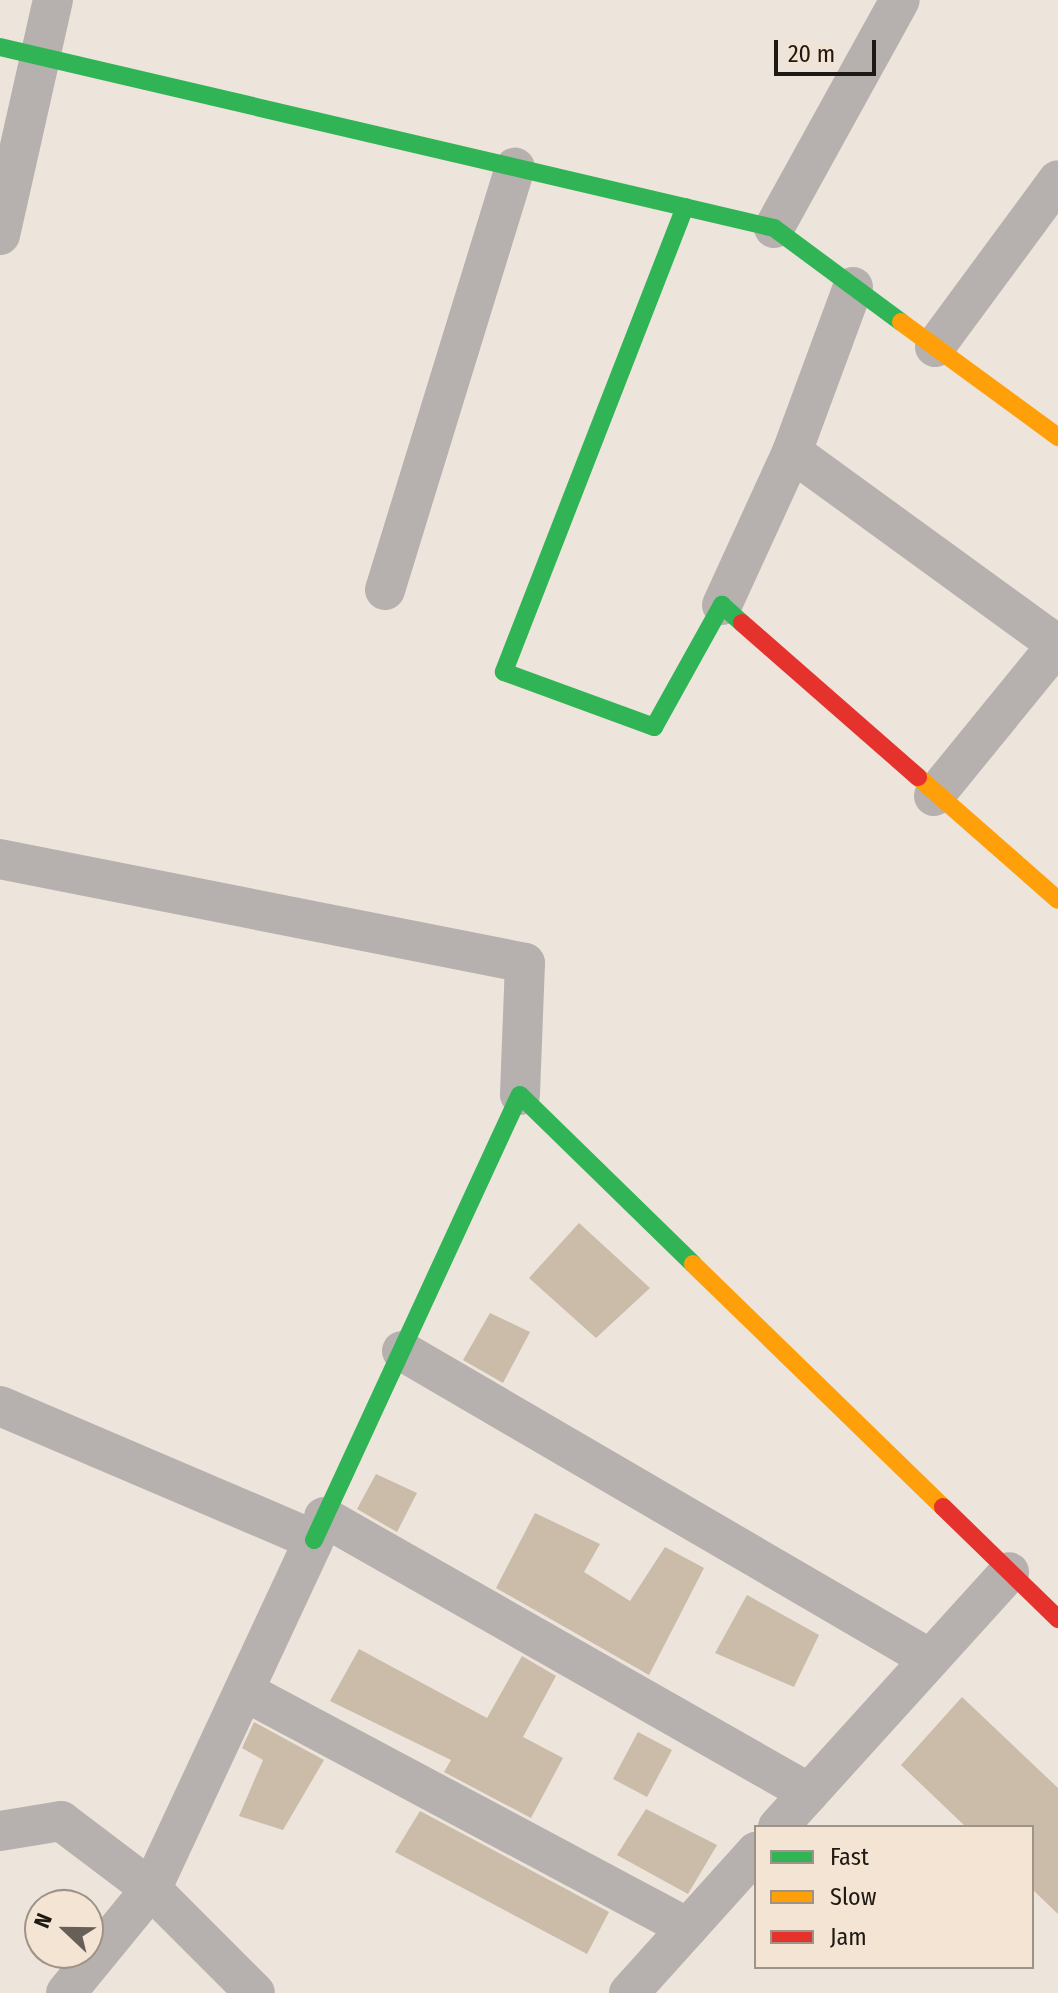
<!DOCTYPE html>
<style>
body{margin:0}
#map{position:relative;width:1058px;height:1993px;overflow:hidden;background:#ede4db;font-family:"Fira Sans Condensed",sans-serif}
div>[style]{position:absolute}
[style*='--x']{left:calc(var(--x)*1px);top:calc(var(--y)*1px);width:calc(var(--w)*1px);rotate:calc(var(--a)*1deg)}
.building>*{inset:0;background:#cbbba9}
.street>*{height:40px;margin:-20px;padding:0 20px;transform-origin:20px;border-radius:20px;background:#b6b1af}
.fast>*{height:18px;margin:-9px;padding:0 9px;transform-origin:9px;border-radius:9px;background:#30b455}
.slow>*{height:18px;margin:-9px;padding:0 9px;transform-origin:9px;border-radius:9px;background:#ff9f0a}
.jam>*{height:18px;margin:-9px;padding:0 9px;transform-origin:9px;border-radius:9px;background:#e5322d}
span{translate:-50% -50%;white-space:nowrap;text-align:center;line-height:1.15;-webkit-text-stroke:7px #f4e4d4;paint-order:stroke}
.legend{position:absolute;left:754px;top:1825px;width:280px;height:144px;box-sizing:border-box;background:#f4e4d4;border:2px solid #9e9387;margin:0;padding:10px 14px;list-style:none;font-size:24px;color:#1e1913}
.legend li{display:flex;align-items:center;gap:16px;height:40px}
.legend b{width:40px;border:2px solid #9e9387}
.north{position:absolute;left:24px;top:1889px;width:80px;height:80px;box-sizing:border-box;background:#f4e4d4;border:2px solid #9e9387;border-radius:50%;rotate:292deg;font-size:22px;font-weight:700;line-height:32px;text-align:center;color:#1e1913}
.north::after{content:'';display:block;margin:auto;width:28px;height:36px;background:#666059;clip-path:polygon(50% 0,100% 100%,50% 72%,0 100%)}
.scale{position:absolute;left:774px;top:40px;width:102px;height:36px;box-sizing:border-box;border:4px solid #1e1913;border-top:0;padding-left:10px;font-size:24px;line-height:28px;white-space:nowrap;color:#1e1913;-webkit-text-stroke:6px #f4e4d4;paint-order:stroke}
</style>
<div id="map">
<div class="building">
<div style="clip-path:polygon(579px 1223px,650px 1288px,596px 1338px,529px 1278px)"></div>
<div style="clip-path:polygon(490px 1313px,530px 1332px,503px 1383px,463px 1360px)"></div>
<div style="clip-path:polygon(376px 1474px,417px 1493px,397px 1532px,357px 1509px)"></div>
<div style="clip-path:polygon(535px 1513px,600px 1544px,584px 1572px,630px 1601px,665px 1547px,704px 1568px,649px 1675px,496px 1588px)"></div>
<div style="clip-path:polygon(747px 1595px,819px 1635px,794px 1687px,715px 1653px)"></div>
<div style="clip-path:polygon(359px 1649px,487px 1718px,522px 1656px,556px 1676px,523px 1737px,563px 1758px,531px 1818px,444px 1772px,451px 1760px,330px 1701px)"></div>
<div style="clip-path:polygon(962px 1697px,1058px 1788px,1058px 1914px,1032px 1889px,1032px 1827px,966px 1827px,901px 1765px)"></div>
<div style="clip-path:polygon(254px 1722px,324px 1760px,283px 1830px,239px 1816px,263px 1760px,242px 1748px)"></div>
<div style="clip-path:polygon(638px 1732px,672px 1750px,647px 1797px,613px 1779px)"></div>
<div style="clip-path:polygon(646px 1809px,717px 1845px,688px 1894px,617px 1855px)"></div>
<div style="clip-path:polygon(420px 1811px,609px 1912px,587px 1954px,395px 1852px)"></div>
</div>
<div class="street">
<div style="--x:774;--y:228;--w:260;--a:-61.1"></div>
<div style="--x:0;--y:235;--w:241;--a:-77.3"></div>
<div style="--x:853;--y:287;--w:176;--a:110.3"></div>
<div style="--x:792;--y:452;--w:329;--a:36"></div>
<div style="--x:935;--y:347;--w:207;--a:-53.6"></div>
<div style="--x:385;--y:590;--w:442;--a:-72.9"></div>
<div style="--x:722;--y:605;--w:168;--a:-65.4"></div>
<div style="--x:934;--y:796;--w:196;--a:-50.8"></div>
<div style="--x:0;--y:859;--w:535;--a:11.2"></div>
<div style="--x:525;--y:963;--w:132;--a:92.2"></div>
<div style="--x:402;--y:1351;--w:611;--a:30.26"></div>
<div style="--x:0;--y:1406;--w:341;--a:23.1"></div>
<div style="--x:314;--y:1540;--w:385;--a:115"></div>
<div style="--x:151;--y:1889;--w:147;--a:45"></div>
<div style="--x:324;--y:1517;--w:558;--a:29.64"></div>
<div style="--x:244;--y:1691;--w:503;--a:28.09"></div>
<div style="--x:778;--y:1827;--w:344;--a:-47.8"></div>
<div style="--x:0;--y:1831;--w:62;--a:-9.3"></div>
<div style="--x:61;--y:1821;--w:113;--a:37.1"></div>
<div style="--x:151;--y:1889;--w:134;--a:129.3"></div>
<div style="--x:629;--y:1993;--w:190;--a:-48"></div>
</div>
<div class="fast">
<div style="--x:0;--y:47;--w:795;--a:13.16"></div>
<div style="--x:774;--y:228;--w:158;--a:36.5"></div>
<div style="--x:685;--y:207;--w:499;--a:111.3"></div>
<div style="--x:504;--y:672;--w:160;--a:20.1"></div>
<div style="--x:654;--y:727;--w:140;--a:-60.9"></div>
<div style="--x:722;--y:605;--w:27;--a:42"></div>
<div style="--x:314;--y:1540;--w:490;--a:-65.2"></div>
<div style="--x:520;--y:1095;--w:242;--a:44.3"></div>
</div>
<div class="slow">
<div style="--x:901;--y:322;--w:195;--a:36.2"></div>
<div style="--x:918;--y:777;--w:186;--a:41.3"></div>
<div style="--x:693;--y:1264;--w:349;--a:44.2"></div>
</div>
<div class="jam">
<div style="--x:742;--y:623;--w:234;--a:41.2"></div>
<div style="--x:943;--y:1507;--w:161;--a:44.2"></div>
</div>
<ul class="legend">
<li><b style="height:10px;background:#30b455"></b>Fast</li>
<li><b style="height:10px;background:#ff9f0a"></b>Slow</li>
<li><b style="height:10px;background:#e5322d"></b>Jam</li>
</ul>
<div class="north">N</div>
<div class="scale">20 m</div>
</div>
